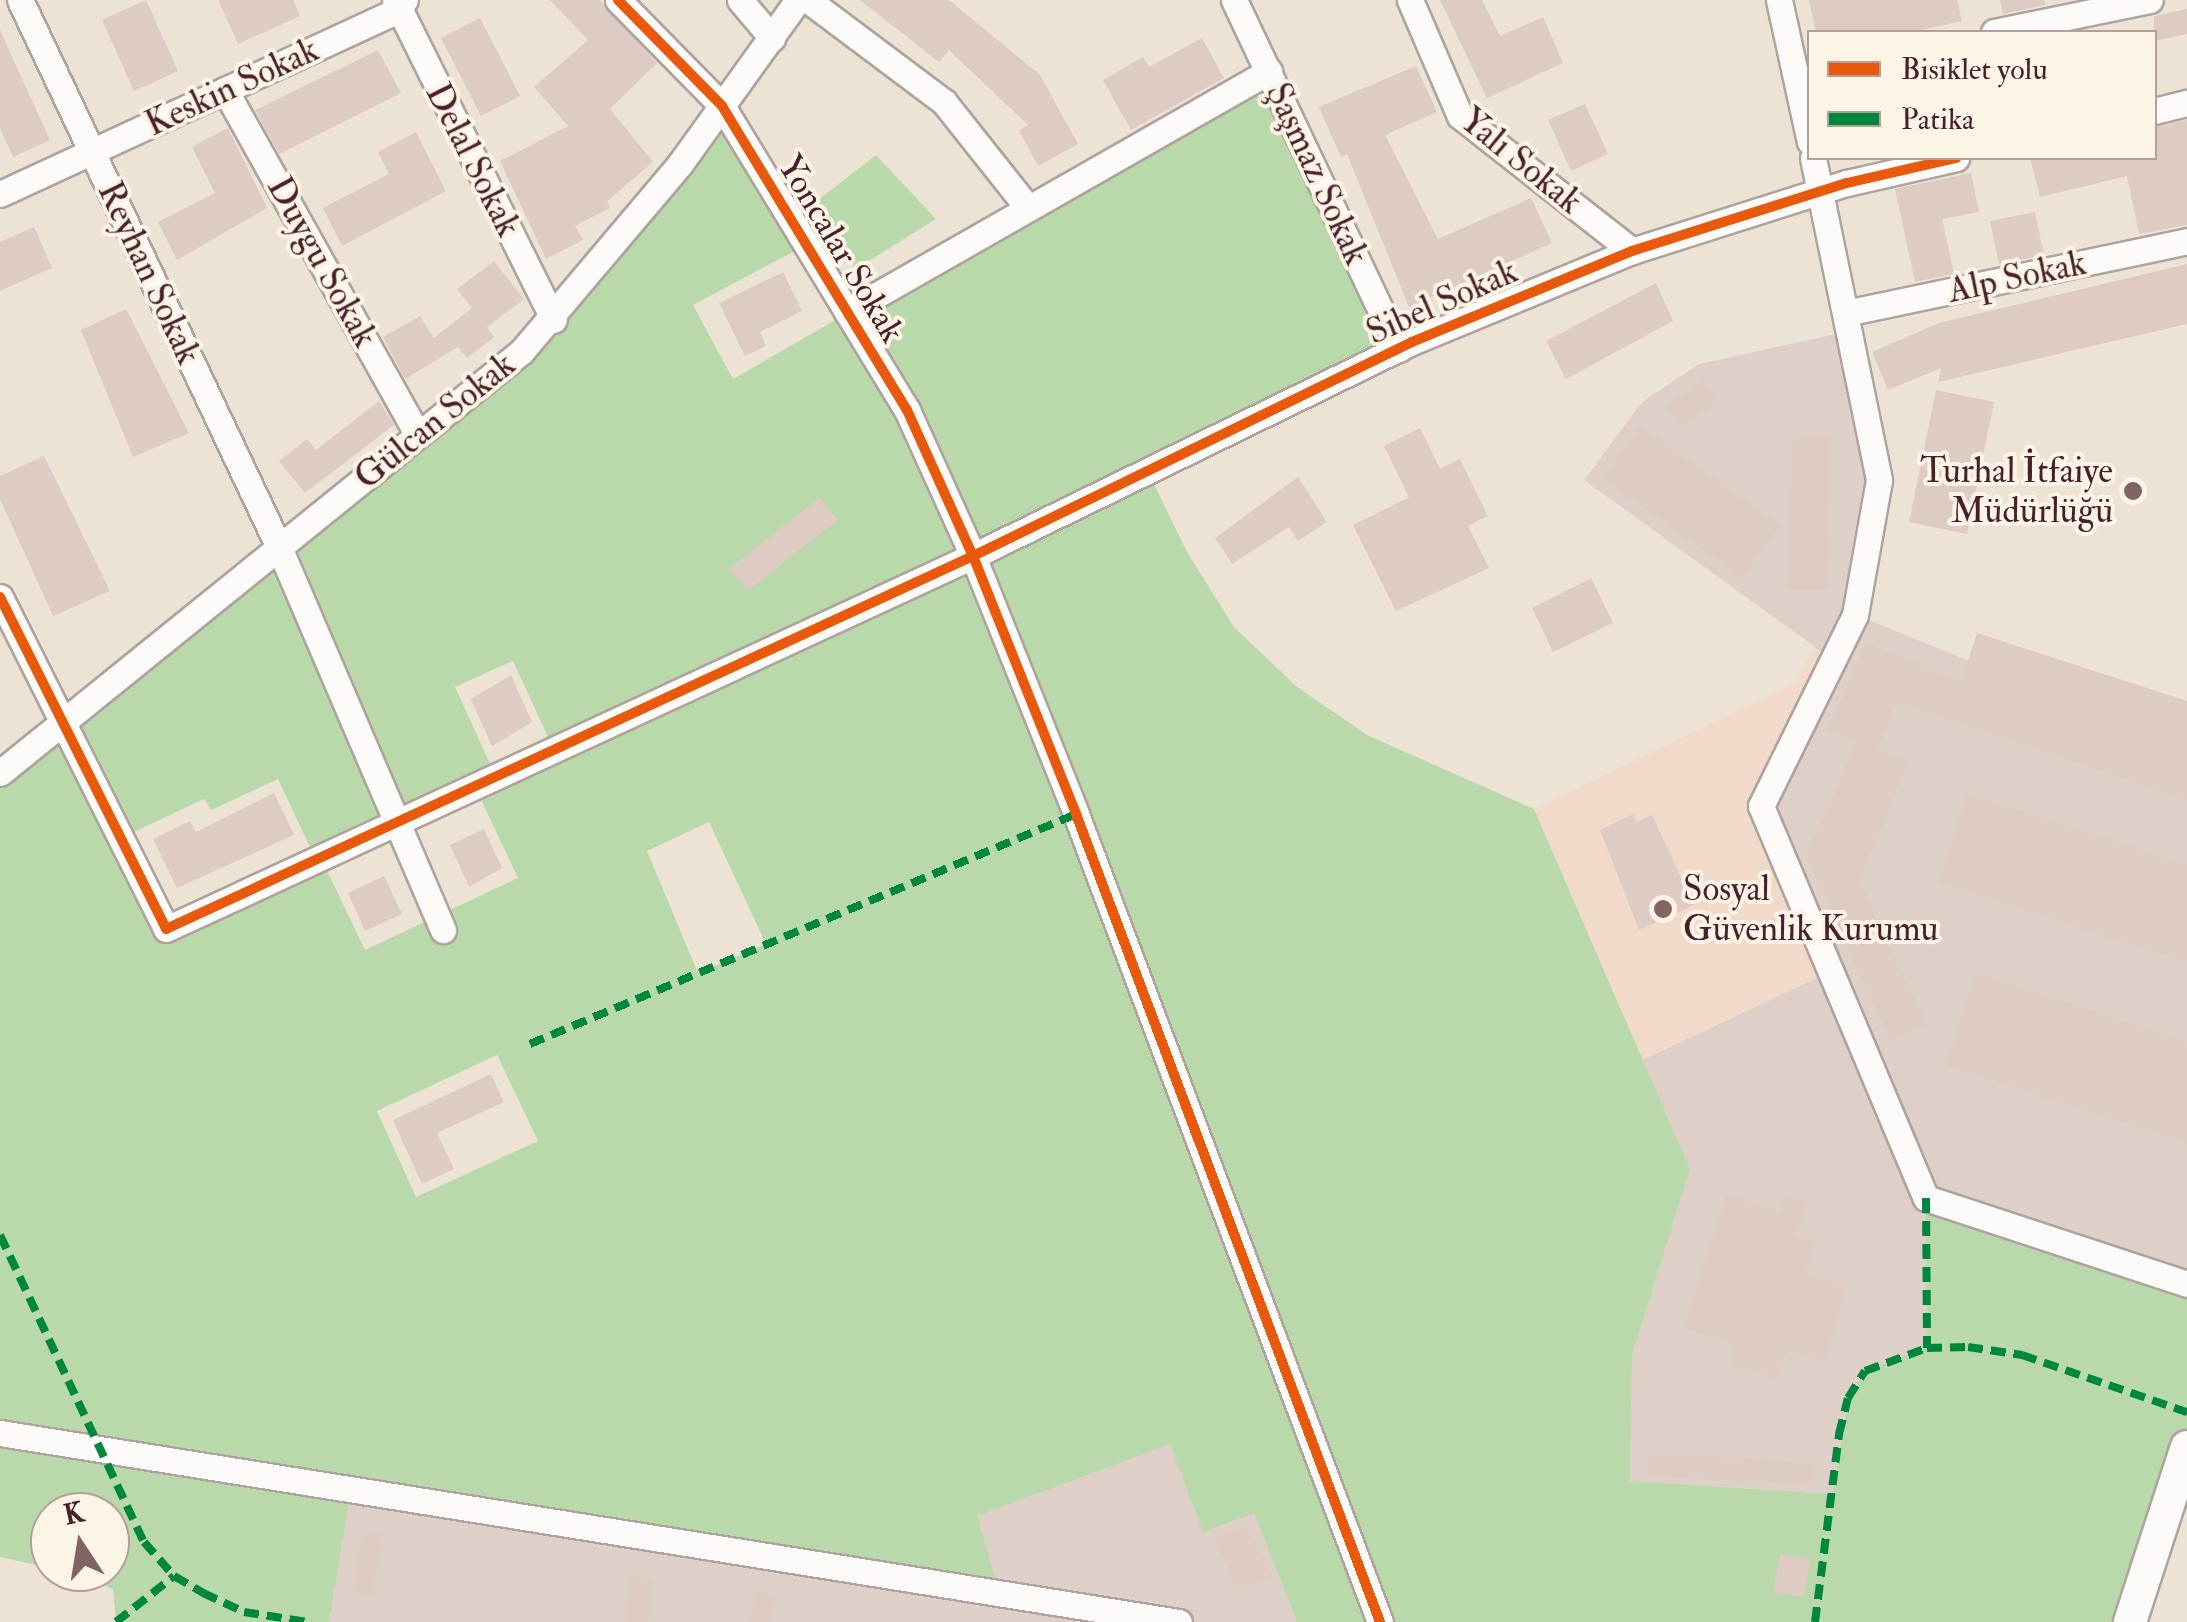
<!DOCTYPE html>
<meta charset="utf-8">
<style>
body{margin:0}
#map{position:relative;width:2187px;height:1622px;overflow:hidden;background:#ede3d5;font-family:"IM FELL Double Pica",serif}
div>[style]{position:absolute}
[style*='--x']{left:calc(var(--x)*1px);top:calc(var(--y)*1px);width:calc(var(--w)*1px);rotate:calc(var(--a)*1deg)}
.built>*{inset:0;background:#f2dacb}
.industrial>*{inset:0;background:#decfc8}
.green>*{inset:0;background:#bad9ab}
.building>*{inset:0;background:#decbc3}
.roads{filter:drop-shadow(2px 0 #aea39d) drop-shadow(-2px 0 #aea39d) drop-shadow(0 2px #aea39d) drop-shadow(0 -2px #aea39d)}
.minor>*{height:25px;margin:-12.5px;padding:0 12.5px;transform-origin:12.5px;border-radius:12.5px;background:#fcfbf9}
.tertiary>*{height:32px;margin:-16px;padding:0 16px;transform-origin:16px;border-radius:16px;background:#fcfbf9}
.quiet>*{height:8px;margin-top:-4px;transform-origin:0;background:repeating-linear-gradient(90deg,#00873e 0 15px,transparent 0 23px)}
.cycleway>*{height:10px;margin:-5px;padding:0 5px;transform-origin:5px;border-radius:5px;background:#e8590c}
.dots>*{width:28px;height:28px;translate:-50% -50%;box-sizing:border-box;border:5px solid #fcf5e5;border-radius:50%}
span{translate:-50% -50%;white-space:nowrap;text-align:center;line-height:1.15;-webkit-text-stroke:8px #fcf5e5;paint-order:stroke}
.street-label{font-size:35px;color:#4a1f2b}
.poi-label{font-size:35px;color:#4a1f2b}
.right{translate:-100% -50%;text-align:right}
.left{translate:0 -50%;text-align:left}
.legend{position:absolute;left:1807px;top:30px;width:350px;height:130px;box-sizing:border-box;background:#fcf5e5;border:2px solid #b59f9b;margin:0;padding:12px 18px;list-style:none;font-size:30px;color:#4a1f2b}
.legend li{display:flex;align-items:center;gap:20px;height:50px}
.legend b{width:50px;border:2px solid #b59f9b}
.north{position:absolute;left:30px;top:1492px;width:100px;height:100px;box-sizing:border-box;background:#fcf5e5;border:2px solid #b59f9b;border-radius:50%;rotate:348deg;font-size:28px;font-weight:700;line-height:40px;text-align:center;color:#4a1f2b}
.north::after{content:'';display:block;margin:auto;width:35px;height:45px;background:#836466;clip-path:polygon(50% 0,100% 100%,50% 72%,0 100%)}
</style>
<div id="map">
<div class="built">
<div style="clip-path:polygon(1815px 647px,1833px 660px,1831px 972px,1642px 1060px,1534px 809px,1795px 683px)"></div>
</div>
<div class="industrial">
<div style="clip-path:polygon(1850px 331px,1879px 480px,1856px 615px,2187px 749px,2187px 1412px,1848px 1398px,1833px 1494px,1630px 1481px,1632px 1356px,1690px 1169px,1642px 1060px,1830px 972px,1761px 806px,1833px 660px,1584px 480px,1642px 402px,1699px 364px)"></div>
<div style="clip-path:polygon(1170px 1443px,1203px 1531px,1254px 1512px,1297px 1622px,329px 1622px,351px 1489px,1000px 1592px,976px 1516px)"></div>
</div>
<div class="green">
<div style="clip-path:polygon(evenodd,1269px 71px,1399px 349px,1148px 472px,1187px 552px,1234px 627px,1296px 686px,1367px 735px,1534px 809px,1690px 1169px,1632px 1356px,1630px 1481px,1833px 1494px,1848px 1398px,1865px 1371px,1927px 1348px,1926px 1198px,2187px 1284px,2187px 1447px,2130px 1622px,1297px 1622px,1254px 1513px,1203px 1532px,1170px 1444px,977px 1516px,1000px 1593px,351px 1490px,329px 1622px,116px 1622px,113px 1589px,69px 1572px,110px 1572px,110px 1512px,50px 1512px,50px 1568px,0 1557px,0 773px,522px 351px,722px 106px,806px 245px,693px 305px,733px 379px,1269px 71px,513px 661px,554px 750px,496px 777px,455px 687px,513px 661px,1269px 71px,278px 779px,316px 860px,166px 929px,119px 839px,204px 799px,211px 810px,278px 779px,1269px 71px,475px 787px,518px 878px,365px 950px,321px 858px,475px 787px,1269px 71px,709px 822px,766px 944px,698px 973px,647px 851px,709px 822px,1269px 71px,497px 1055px,538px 1141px,416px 1197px,377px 1111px,497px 1055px)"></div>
<div style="clip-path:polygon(876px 155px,936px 219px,856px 269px,813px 204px)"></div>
</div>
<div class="building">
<div style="clip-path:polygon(146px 0,178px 71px,134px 91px,102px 20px)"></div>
<div style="clip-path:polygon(218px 0,293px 0,300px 16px,238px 44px)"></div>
<div style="clip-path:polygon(550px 0,600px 0,657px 63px,610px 109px,653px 162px,607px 201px,610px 208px,575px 226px,583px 240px,546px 259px,500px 161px,568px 126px,534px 87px,588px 40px)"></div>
<div style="clip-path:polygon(860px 0,949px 0,1040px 75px,1078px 144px,1038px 166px,1019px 130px,1028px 125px,949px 50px,939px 62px)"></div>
<div style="clip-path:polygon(1440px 0,1482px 0,1500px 36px,1543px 17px,1563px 63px,1487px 98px)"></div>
<div style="clip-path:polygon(1809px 0,1957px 0,1962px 21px,1912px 32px,1816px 32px)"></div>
<div style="clip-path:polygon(2000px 0,2044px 0,2045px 5px,2003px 14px)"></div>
<div style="clip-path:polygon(2187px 9px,2187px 34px,2154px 41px,2154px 16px)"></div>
<div style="clip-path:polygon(480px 18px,520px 96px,481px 116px,441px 38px)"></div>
<div style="clip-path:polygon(0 30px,50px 140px,13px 157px,0 128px)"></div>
<div style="clip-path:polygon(1202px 38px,1224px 78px,1131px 130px,1103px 80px,1143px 57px,1149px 67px)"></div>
<div style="clip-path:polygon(378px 50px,401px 93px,279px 154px,255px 110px)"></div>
<div style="clip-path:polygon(1416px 66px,1437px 112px,1385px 135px,1438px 239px,1531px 198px,1552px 243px,1409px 307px,1347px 154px,1341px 157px,1319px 107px)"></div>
<div style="clip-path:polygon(1585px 104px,1608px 154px,1571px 171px,1548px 120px)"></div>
<div style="clip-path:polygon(2187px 120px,2187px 225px,2139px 234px,2127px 176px,2040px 197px,2030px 158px,2154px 158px,2155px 127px)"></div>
<div style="clip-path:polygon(228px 128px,267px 208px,177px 260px,158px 222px,215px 193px,192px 147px)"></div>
<div style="clip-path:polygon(416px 132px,446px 191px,342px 246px,323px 208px,389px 174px,378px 152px)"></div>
<div style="clip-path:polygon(1971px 173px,1979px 212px,1942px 219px,1954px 274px,1915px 282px,1895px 189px)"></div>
<div style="clip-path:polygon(2035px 212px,2044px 255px,1999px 264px,1990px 221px)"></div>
<div style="clip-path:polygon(34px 227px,52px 268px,0 291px,0 242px)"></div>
<div style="clip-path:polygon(494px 261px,524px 299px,487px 327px,494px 337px,467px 358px,458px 347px,405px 379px,383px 337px,420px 316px,434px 338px,472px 308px,457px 289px)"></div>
<div style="clip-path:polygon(2187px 264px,2187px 324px,1938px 382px,1941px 368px,1888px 390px,1872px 352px,1939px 323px)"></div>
<div style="clip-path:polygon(783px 272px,802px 311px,760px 332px,766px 346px,745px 356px,719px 303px)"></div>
<div style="clip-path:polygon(1656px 283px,1673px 321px,1566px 379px,1546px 341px)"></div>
<div style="clip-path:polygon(126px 309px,189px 433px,133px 457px,81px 330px)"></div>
<div style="clip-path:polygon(1703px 379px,1719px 401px,1682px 427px,1667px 406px)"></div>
<div style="clip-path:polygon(1936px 390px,1994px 402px,1967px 534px,1909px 522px)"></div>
<div style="clip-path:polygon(379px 401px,394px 425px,305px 493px,279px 461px,307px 439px,316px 450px)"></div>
<div style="clip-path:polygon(1641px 426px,1780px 525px,1742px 578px,1603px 478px)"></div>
<div style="clip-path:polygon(1420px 428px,1440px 469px,1460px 459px,1488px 516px,1468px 526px,1489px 568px,1396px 611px,1353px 525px,1409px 497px,1384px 446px)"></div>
<div style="clip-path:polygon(1793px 435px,1831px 436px,1827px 589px,1789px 589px)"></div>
<div style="clip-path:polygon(44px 456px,110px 591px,53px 616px,0 499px,0 476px)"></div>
<div style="clip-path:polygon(1298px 477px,1327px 522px,1298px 541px,1289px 527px,1232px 564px,1215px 538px)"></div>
<div style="clip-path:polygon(820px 497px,838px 520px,747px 591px,729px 569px)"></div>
<div style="clip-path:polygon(1591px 578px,1613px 623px,1553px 652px,1532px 608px)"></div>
<div style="clip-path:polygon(1977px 633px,2187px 701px,2187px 800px,1897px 702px,1877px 749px,1908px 763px,1859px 880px,1926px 1024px,1890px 1040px,1806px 857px,1857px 741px,1829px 730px,1865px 642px,1961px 682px)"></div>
<div style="clip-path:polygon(511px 675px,532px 722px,492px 746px,471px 699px)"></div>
<div style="clip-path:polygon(274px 793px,294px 835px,177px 888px,153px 839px,190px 821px,196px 832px)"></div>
<div style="clip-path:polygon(1968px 794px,2187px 865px,2187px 962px,1939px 882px)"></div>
<div style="clip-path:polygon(1633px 814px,1637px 822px,1652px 815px,1694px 905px,1639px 930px,1600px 830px)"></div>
<div style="clip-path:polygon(484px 829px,502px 868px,469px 887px,450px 845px)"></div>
<div style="clip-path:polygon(384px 876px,402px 914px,365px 931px,348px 893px)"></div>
<div style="clip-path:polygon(1976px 973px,2187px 1042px,2187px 1143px,1946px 1065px)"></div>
<div style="clip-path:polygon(491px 1074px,504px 1102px,437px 1133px,454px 1169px,422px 1184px,393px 1120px)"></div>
<div style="clip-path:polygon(1727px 1195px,1780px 1212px,1786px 1195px,1807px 1202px,1796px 1235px,1815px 1241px,1805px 1273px,1847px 1286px,1824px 1361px,1788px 1350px,1775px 1378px,1729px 1363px,1735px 1344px,1684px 1328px)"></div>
<div style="clip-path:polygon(1649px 1453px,1814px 1463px,1813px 1485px,1647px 1475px)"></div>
<div style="clip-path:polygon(1247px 1525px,1273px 1578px,1237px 1592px,1215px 1538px)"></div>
<div style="clip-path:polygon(363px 1531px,382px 1534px,373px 1594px,353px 1591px)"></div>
<div style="clip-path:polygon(1780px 1554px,1810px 1559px,1804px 1597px,1773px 1592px)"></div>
<div style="clip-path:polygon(632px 1576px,654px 1580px,647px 1622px,625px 1622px)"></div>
<div style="clip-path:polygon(755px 1591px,774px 1594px,769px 1622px,750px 1622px)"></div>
</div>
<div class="roads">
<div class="minor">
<div style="--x:20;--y:0;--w:603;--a:64.67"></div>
<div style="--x:278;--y:545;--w:419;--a:66.8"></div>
<div style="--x:395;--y:0;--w:357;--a:63.6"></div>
<div style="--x:618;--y:0;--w:148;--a:45.5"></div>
<div style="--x:722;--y:106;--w:356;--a:58.7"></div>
<div style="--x:907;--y:410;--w:160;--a:65.7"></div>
<div style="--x:973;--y:556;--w:278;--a:68.2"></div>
<div style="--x:1076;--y:814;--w:863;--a:69.38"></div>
<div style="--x:740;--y:0;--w:50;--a:49.9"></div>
<div style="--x:808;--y:0;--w:170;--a:36.9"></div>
<div style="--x:944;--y:102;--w:135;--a:51.6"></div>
<div style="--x:1234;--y:0;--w:386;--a:64.7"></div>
<div style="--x:1410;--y:0;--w:126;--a:66.7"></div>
<div style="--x:1460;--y:116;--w:219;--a:38.1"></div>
<div style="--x:1779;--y:0;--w:145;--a:77.7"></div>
<div style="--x:1994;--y:32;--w:159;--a:-11.6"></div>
<div style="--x:225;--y:90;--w:395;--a:60.8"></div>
<div style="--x:2154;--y:111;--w:34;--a:-14"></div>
<div style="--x:1813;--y:158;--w:329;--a:78.4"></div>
<div style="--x:1879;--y:480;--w:137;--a:100.1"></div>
<div style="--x:1855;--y:615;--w:213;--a:116.2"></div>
<div style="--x:1761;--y:806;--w:425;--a:67.2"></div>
<div style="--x:1926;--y:1198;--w:275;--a:18.2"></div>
<div style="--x:0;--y:194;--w:436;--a:-24.8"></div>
<div style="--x:396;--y:11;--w:14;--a:-51"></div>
<div style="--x:847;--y:312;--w:486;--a:-29.7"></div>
<div style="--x:1846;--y:313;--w:349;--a:-11.9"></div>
<div style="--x:0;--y:597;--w:371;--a:63.4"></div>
<div style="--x:166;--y:929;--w:889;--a:-24.81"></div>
<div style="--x:973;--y:556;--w:488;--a:-26"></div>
<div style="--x:1412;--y:342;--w:238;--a:-22.5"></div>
<div style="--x:1632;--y:251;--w:225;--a:-17.6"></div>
<div style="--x:1847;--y:183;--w:112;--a:-12.9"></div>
<div style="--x:0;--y:773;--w:671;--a:-38.95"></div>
<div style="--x:522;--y:351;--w:245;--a:-49.8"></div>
<div style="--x:680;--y:164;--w:202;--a:-54.3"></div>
<div style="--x:0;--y:1433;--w:1194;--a:9.11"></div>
</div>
<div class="tertiary">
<div style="--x:2130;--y:1622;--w:184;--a:-72"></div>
</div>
</div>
<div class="quiet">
<div style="--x:530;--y:1044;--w:592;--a:-22.84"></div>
<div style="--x:1926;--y:1198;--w:150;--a:89.6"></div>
<div style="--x:0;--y:1235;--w:339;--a:64.9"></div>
<div style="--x:144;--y:1542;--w:45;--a:48.6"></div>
<div style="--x:174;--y:1576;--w:34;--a:30"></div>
<div style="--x:203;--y:1593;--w:45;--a:24.9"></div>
<div style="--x:244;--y:1612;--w:64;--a:9"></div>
<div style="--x:116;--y:1622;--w:74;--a:-38.4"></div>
<div style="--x:1815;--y:1622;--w:190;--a:-82.7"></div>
<div style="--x:1839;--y:1434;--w:37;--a:-76"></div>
<div style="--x:1848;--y:1398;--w:32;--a:-58"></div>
<div style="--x:1865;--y:1371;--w:66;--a:-20.4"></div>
<div style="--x:1927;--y:1348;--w:41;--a:-1.4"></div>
<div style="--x:1968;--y:1347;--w:55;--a:8.4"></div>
<div style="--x:2022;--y:1355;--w:175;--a:19.1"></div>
</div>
<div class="cycleway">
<div style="--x:618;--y:0;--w:148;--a:45.5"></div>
<div style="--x:722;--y:106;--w:356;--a:58.7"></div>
<div style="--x:907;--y:410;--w:160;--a:65.7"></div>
<div style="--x:973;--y:556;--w:278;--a:68.2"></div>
<div style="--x:1076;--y:814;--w:863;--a:69.38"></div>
<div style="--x:0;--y:597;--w:371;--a:63.4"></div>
<div style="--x:166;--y:929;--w:889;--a:-24.81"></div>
<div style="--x:973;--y:556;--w:488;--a:-26"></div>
<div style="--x:1412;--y:342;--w:238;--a:-22.5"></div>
<div style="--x:1632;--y:251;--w:225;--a:-17.6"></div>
<div style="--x:1847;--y:183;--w:112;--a:-12.9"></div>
</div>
<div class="dots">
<div style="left:2133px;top:491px;background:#836466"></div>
<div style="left:1663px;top:909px;background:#836466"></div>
</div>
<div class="street-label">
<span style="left:232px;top:87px;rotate:-25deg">Keskin Sokak</span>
<span style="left:473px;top:160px;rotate:63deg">Delal Sokak</span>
<span style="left:1521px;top:161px;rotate:39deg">Yalı Sokak</span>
<span style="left:1317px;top:174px;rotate:65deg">Şaşmaz Sokak</span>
<span style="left:841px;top:249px;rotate:59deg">Yoncalar Sokak</span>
<span style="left:322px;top:262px;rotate:61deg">Duygu Sokak</span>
<span style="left:149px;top:273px;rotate:65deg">Reyhan Sokak</span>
<span style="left:2017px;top:277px;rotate:-12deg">Alp Sokak</span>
<span style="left:1442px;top:302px;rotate:-24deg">Sibel Sokak</span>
<span style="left:435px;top:421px;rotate:-39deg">Gülcan Sokak</span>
</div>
<div class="poi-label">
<span class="right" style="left:2113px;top:491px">Turhal İtfaiye<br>Müdürlüğü</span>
<span class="left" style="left:1683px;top:909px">Sosyal<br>Güvenlik Kurumu</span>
</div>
<ul class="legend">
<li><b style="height:12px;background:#e8590c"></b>Bisiklet yolu</li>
<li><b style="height:12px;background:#00873e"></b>Patika</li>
</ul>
<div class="north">K</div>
</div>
